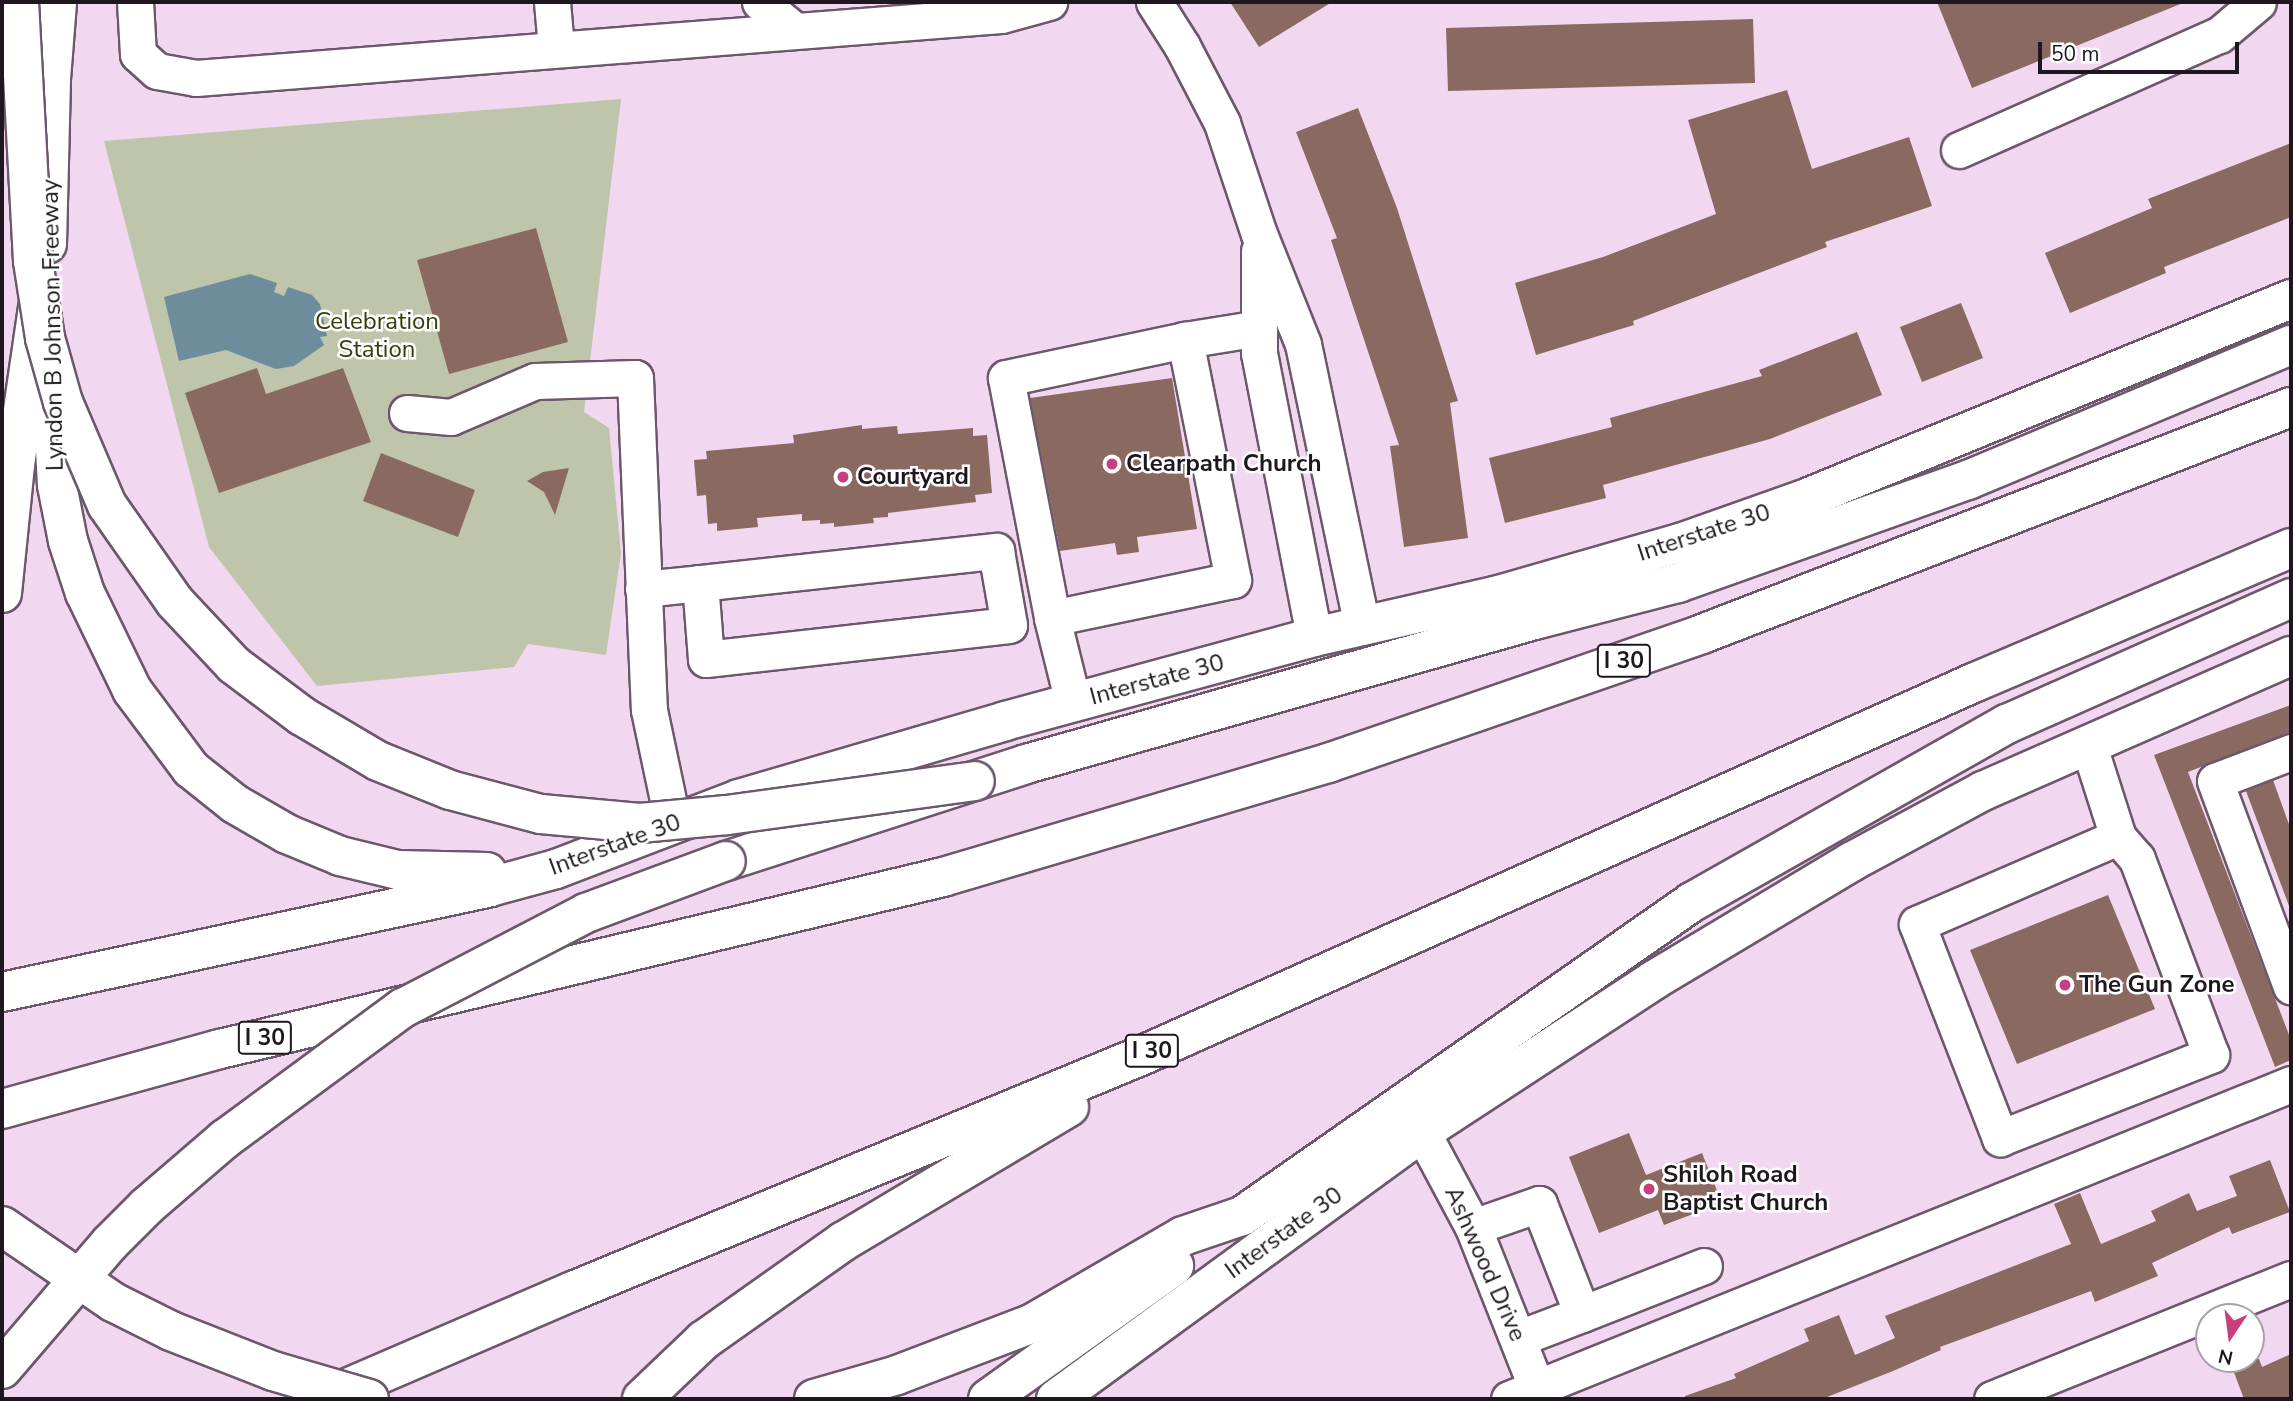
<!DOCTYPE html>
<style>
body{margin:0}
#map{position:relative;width:2293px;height:1401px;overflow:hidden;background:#f1d8f0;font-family:"Nunito Sans",sans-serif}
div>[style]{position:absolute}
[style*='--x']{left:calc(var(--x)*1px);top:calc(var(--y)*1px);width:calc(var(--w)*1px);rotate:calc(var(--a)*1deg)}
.green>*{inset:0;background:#bec5aa}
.water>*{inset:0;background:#6d8d9d}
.building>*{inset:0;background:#8a6a60}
.roads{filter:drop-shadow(2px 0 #6c576b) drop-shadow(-2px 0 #6c576b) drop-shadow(0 2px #6c576b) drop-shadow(0 -2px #6c576b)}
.minor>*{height:35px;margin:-17.5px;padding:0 17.5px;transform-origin:17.5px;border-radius:17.5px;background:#fff}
.major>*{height:38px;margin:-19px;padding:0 19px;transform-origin:19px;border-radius:19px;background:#fff}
.highway>*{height:38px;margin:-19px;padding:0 19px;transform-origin:19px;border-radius:19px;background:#fff}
.bridges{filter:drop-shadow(2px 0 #6c576b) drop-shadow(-2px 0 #6c576b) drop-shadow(0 2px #6c576b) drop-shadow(0 -2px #6c576b)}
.highway-bridge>*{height:38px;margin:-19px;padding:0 19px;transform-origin:19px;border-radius:19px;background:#fff}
.dots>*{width:19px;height:19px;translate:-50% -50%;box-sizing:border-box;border:4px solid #fff;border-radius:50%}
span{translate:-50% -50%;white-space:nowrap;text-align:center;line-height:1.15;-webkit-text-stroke:5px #fff;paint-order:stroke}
.shield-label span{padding:2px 5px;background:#fff;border:2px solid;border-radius:5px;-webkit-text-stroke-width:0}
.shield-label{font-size:23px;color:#1f171f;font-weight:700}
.park-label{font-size:24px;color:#353e09}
.street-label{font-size:24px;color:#1f171f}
.poi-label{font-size:24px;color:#1f171f;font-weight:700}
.left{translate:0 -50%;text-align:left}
.frame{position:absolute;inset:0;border:4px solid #1f171f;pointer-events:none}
.north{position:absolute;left:2195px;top:1303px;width:70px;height:70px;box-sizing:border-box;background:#fff;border:2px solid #a5a2a5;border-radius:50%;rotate:193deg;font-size:19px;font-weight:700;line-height:28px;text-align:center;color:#1f171f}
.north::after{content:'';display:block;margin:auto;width:24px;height:32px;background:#c73f7c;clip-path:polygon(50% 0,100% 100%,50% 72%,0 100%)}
.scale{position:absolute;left:2038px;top:42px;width:201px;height:32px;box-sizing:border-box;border:4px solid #1f171f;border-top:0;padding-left:9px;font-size:21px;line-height:24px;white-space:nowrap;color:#1f171f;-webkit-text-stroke:5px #fff;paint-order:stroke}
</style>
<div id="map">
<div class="green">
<div style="clip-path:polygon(621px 99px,584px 412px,609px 428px,621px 553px,606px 655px,528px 644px,514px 667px,317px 686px,209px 547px,104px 141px)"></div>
</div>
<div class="water">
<div style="clip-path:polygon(250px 274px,277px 283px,274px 292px,284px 296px,288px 287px,312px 295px,320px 304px,327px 336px,320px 337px,324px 345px,294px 366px,276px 369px,226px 350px,179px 361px,164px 297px)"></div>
</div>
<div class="building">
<div style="clip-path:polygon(1230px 2px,1332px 2px,1259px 47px)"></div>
<div style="clip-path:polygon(1937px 2px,2183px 2px,2183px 3px,1972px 88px)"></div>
<div style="clip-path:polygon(1753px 19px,1755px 83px,1448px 91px,1446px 28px)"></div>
<div style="clip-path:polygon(1787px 90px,1812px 169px,1909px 137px,1932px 206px,1825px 242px,1827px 247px,1633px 321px,1634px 325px,1536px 355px,1515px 283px,1603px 257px,1716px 214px,1688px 120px)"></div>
<div style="clip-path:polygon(1358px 108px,1397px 208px,1458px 401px,1450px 403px,1468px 538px,1404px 547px,1390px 446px,1399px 445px,1331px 240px,1337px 238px,1296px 132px)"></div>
<div style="clip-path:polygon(2291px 143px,2291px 217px,2164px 267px,2166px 273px,2070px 313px,2045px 253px,2152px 208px,2148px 199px)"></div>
<div style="clip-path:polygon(536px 228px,568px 342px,449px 374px,417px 260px)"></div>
<div style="clip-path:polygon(1961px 303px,1983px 358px,1922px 382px,1900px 327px)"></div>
<div style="clip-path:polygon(1857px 332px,1882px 395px,1770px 439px,1603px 485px,1606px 498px,1505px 523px,1489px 458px,1612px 427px,1610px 418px,1762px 376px,1759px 370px)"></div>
<div style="clip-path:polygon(257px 368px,266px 394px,343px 368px,371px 442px,219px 493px,185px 393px)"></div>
<div style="clip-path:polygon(1172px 378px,1197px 529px,1137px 537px,1139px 552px,1117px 555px,1115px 543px,1060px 551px,1030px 398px)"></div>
<div style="clip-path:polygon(862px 425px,862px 429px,897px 426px,898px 434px,973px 428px,973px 436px,987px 435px,992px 493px,975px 495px,976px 502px,888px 513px,888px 517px,873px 518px,874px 523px,834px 527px,834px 523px,820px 524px,820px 520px,802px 521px,802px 514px,757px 518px,758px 527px,717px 531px,717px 523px,708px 524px,706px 495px,697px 496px,694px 460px,707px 459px,706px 451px,794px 443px,793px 435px)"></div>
<div style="clip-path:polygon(381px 453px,475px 490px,458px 537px,363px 501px)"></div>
<div style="clip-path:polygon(569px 468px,555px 515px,544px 492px,527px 481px,543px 472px)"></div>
<div style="clip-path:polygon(2291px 705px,2291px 732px,2188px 772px,2291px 1040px,2291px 1060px,2275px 1067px,2154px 755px)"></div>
<div style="clip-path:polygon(2273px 780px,2291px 830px,2289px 906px,2246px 791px)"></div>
<div style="clip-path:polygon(2108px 895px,2155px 1009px,2017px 1064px,1970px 950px)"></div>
<div style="clip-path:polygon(1629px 1133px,1646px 1175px,1702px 1153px,1722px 1203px,1664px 1225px,1658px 1210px,1599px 1233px,1569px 1157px)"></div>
<div style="clip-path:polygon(2270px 1160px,2290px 1212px,2232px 1234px,2229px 1227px,2152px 1263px,2158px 1276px,2095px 1302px,2091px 1291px,1940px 1347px,1941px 1350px,1893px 1371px,1822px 1399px,1685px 1399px,1685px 1396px,1736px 1378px,1734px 1374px,1809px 1341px,1804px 1329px,1839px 1315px,1855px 1355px,1895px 1338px,1885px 1316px,2071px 1244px,2054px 1204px,2080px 1193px,2101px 1244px,2156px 1221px,2151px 1211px,2189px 1193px,2197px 1211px,2237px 1196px,2229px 1176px)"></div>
<div style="clip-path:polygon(2291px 1354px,2291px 1399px,2244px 1399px,2229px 1359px,2259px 1359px,2262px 1367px)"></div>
</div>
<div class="roads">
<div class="minor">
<div style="--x:135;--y:2;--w:52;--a:86.7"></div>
<div style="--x:138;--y:54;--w:25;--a:42"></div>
<div style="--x:157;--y:71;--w:40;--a:10"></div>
<div style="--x:196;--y:78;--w:807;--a:-4.47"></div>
<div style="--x:1001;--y:15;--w:50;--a:-15.2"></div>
<div style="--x:552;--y:2;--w:46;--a:85"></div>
<div style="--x:760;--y:2;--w:44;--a:39.5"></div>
<div style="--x:1154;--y:2;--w:52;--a:57.5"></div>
<div style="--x:1182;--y:46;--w:87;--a:62.5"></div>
<div style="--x:1222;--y:123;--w:117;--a:71.6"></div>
<div style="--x:1259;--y:234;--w:118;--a:68.2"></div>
<div style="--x:1303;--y:344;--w:289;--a:78.2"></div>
<div style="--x:1959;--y:150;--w:284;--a:-23.9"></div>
<div style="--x:2219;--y:35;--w:51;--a:-40.2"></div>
<div style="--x:1259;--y:251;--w:102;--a:90"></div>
<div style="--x:1259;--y:353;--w:289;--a:79"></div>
<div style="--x:1185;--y:340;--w:75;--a:-9.2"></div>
<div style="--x:407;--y:413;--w:44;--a:5.2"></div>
<div style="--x:451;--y:417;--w:91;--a:-23.2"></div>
<div style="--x:535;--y:381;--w:100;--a:-1.7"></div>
<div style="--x:635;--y:378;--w:332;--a:87.6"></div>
<div style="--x:649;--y:710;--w:116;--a:78.1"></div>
<div style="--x:643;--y:589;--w:57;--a:-6"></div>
<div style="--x:700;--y:583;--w:298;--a:-6.2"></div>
<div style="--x:996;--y:551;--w:75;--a:80"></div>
<div style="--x:1009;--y:625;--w:305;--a:173.6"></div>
<div style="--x:706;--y:659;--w:76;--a:-94.5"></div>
<div style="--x:1052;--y:618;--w:185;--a:-11.9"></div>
<div style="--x:1233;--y:580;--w:245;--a:-101.3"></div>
<div style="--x:1185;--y:340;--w:183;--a:168"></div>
<div style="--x:1006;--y:378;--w:244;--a:79.1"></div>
<div style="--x:1052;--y:618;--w:87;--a:76"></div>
<div style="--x:2088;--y:743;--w:99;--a:72.3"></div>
<div style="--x:2118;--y:837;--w:219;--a:156.6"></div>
<div style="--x:1917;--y:924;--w:230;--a:68.8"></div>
<div style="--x:2000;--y:1138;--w:227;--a:-21.5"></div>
<div style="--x:2211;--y:1055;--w:210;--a:-110.7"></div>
<div style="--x:2137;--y:859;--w:29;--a:-131"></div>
<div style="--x:2291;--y:752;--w:81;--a:159.1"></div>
<div style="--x:2215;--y:781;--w:219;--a:69.7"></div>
<div style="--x:1422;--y:1132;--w:108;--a:61.8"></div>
<div style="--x:1473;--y:1227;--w:185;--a:68.4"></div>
<div style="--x:1473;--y:1227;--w:70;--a:-19.2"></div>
<div style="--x:1539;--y:1204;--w:118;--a:68.6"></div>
<div style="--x:1582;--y:1314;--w:67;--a:159.1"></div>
<div style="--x:1582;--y:1314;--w:131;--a:-21.5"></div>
<div style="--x:1509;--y:1399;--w:843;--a:-21.94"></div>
<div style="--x:1992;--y:1399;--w:322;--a:-21.9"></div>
</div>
<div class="major">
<div style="--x:47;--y:244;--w:165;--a:-88.6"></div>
<div style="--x:51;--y:79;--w:77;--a:-85.5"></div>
<div style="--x:51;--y:375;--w:110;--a:86.9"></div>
<div style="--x:57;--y:485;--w:57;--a:78.9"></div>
<div style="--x:68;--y:541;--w:55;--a:71.9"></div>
<div style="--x:85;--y:593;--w:108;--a:64.1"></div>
<div style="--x:132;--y:690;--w:99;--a:53.2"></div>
<div style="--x:191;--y:769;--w:56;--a:38.5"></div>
<div style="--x:235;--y:804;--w:60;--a:30"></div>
<div style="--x:287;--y:834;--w:57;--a:22.5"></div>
<div style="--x:340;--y:856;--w:60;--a:13.6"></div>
<div style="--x:398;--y:870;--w:89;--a:1.3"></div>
<div style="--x:2;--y:992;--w:499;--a:-12.1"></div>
<div style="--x:490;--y:887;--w:68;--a:-15.3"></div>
<div style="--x:556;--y:869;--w:196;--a:-20.9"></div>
<div style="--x:739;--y:799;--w:277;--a:-16.3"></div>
<div style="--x:1005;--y:721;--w:320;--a:-15.2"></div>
<div style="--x:1314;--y:637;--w:186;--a:-12.8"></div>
<div style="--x:1495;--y:596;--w:192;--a:-16"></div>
<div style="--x:1680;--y:543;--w:135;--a:-19.5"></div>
<div style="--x:1807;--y:498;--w:523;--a:-22.35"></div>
<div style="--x:1056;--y:1399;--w:453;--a:-36.1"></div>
<div style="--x:1422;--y:1132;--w:277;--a:-33.2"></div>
<div style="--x:1654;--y:980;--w:230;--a:-30.9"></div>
<div style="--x:1851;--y:862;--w:150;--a:-28.3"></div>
<div style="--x:1983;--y:791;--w:336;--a:-23.7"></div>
</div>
<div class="highway">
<div style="--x:2;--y:593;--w:129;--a:-84.2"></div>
<div style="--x:15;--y:465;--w:160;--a:-81.7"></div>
<div style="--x:726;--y:861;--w:315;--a:-17.9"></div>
<div style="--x:1026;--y:764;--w:532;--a:-15.81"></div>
<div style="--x:1538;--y:619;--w:145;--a:-14.4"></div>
<div style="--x:1678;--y:583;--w:308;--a:-19.6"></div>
<div style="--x:1968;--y:480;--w:350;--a:-22.7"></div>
<div style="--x:2;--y:1109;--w:226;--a:-15.4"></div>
<div style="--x:220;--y:1049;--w:743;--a:-13.38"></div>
<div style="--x:943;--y:877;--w:402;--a:-16.5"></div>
<div style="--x:1328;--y:763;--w:396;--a:-19"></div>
<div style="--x:1702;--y:634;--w:631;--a:-21.08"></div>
<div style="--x:322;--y:1399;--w:273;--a:-23.3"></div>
<div style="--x:573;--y:1291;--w:617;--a:-22.49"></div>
<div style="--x:1143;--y:1055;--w:910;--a:-24.14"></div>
<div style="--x:1973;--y:683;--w:345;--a:-23"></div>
<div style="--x:642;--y:1399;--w:86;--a:-43.6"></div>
<div style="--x:704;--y:1340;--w:171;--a:-35.3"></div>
<div style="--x:844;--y:1241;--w:262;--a:-30.8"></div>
<div style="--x:814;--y:1399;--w:86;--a:-16.1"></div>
<div style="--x:897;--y:1375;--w:146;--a:-20.9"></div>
<div style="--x:1033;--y:1323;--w:173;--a:-30.1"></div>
<div style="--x:1183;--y:1236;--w:62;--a:-18.7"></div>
<div style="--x:1242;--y:1216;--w:549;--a:-34.91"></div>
<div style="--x:1692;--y:902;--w:362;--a:-29.5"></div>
<div style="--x:2007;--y:724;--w:311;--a:-23.9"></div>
<div style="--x:988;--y:1399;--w:229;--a:-35.6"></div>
</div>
</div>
<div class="bridges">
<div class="highway-bridge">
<div style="--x:19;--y:2;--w:259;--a:86.9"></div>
<div style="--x:33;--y:261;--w:78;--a:81.1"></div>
<div style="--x:45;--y:338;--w:66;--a:74.3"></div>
<div style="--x:63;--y:402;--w:112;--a:66.9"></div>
<div style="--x:107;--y:505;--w:118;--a:55"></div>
<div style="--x:175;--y:602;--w:86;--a:46.9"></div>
<div style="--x:234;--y:665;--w:85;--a:36.9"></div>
<div style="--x:302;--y:716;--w:88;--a:30.6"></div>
<div style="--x:378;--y:761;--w:78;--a:21.9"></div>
<div style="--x:450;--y:790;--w:94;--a:14.8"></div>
<div style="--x:541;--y:814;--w:99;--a:5.2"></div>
<div style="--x:640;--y:823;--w:87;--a:-5.3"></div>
<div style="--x:727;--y:815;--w:250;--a:-7.8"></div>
<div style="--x:2;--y:1226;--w:135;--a:34.4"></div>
<div style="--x:113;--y:1302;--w:65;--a:26.6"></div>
<div style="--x:171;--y:1331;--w:110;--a:21.4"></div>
<div style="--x:273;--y:1371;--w:100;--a:16.3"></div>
<div style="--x:2;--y:1369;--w:166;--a:-49.4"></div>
<div style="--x:110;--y:1243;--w:52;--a:-45"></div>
<div style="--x:147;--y:1206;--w:103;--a:-40.7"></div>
<div style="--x:225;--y:1139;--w:221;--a:-36.4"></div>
<div style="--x:403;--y:1008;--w:206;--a:-27.4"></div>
<div style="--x:586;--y:913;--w:149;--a:-20.4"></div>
</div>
</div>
<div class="dots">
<div style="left:1112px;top:464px;background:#c73f7c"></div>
<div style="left:843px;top:477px;background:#c73f7c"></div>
<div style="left:2065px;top:985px;background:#c73f7c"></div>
<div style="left:1649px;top:1189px;background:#c73f7c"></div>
</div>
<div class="shield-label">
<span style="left:1624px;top:661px">I 30</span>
<span style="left:265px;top:1038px">I 30</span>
<span style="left:1152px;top:1051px">I 30</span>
</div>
<div class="park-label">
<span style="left:377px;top:336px">Celebration<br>Station</span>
</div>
<div class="street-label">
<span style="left:53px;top:325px;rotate:-91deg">Lyndon B Johnson Freeway</span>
<span style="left:1704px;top:533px;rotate:-18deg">Interstate 30</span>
<span style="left:1157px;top:680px;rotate:-15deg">Interstate 30</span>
<span style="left:615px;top:845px;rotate:-20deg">Interstate 30</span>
<span style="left:1284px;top:1233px;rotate:-36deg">Interstate 30</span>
<span style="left:1485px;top:1264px;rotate:66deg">Ashwood Drive</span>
</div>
<div class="poi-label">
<span class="left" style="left:1126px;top:464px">Clearpath Church</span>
<span class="left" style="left:857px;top:477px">Courtyard</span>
<span class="left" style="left:2079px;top:985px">The Gun Zone</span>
<span class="left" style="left:1663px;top:1189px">Shiloh Road<br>Baptist Church</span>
</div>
<div class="frame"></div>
<div class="north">N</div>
<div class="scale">50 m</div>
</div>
